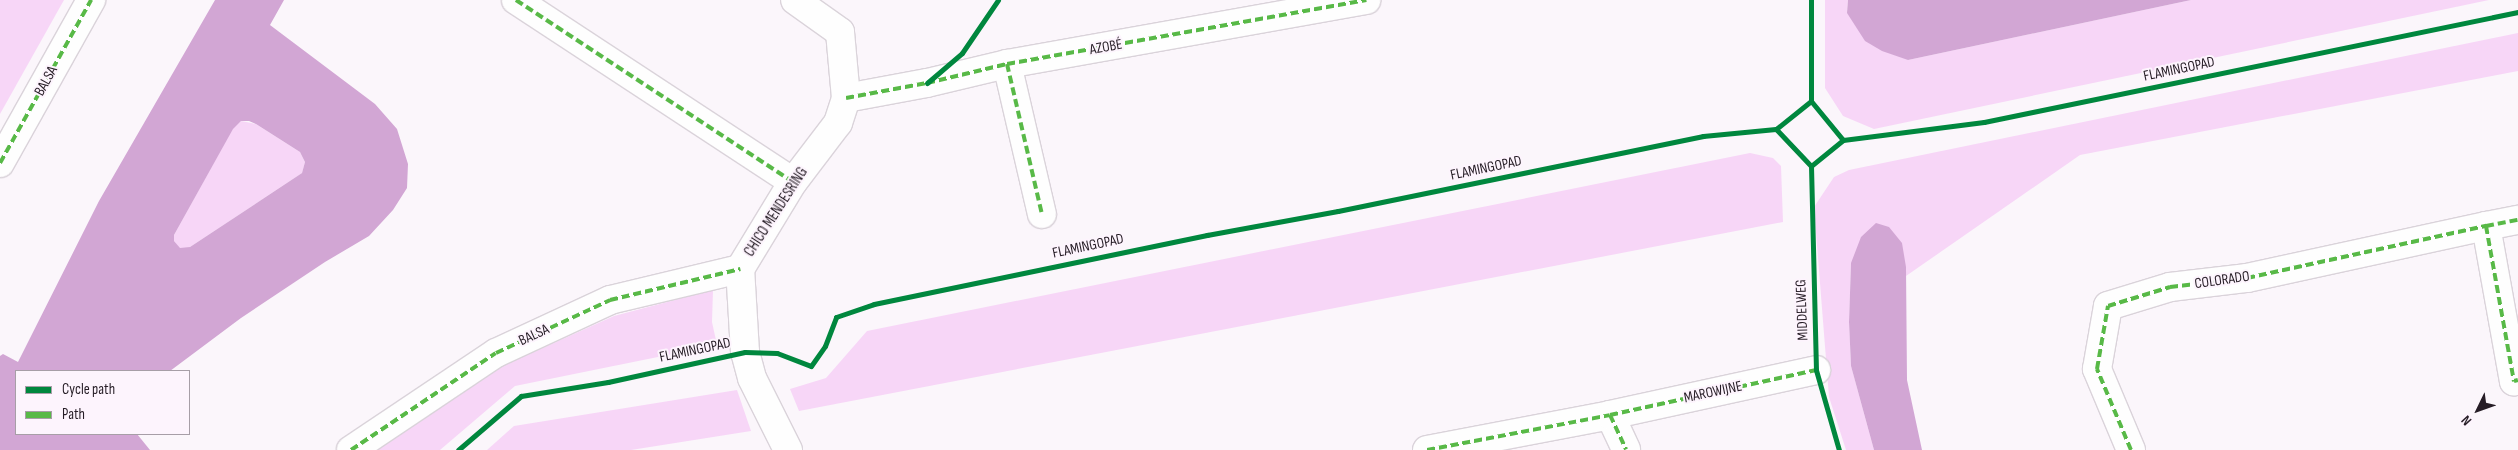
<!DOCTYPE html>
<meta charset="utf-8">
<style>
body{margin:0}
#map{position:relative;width:2518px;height:450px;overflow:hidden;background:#fbf6fb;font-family:"Sofia Sans Condensed",sans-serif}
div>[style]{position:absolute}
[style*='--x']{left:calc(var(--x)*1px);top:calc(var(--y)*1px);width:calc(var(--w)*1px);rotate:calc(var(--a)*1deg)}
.green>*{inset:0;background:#f7d6f7}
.water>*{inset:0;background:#d2a6d4}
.roads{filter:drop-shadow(1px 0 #dad3da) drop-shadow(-1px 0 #dad3da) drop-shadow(0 1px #dad3da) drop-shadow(0 -1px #dad3da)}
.minor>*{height:28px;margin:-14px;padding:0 14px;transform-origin:14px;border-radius:14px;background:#fefefe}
.quiet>*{height:4px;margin-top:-2px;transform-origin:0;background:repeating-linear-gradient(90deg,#58b947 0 8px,transparent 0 12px)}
.cycleway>*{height:5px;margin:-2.5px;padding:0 2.5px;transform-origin:2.5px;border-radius:2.5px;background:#00873e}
span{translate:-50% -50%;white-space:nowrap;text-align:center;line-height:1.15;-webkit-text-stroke:4px #fdf4fd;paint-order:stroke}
.street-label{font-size:15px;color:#261d26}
.legend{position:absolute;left:15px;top:370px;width:175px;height:65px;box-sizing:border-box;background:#fdf4fd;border:1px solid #a79ea7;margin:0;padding:6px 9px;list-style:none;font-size:15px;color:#261d26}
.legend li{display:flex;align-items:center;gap:10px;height:25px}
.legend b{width:25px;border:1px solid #a79ea7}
.north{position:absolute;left:2453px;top:385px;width:50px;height:50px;-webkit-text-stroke:4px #fdf4fd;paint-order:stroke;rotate:228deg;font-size:14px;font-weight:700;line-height:20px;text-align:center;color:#261d26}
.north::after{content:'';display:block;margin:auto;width:18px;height:22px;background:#261d26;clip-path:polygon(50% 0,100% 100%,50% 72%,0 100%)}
</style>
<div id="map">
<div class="green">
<div style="clip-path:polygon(0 0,64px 0,0 114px)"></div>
<div style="clip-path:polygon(1825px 0,1848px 0,1847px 13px,1908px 60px,2191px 0,2489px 0,1874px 129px,1843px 116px,1825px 88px)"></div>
<div style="clip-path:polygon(2518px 33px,2518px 71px,2080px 155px,1906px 276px,1906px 267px,1851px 263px,1849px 322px,1851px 366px,1874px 450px,1846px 450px,1829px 397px,1814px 207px,1834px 177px,1849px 170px)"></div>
<div style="clip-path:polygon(241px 121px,256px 124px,300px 152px,305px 162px,302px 173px,187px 249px,179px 248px,174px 241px,174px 235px,233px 128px)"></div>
<div style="clip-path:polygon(1750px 153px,1773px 158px,1781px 166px,1783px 222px,799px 411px,790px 389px,826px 378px,867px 331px)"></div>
<div style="clip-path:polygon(713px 290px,712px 322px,717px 345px,515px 386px,440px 450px,365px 450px,398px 426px,500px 367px,614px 316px)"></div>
<div style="clip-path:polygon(737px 390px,751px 431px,631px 450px,487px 450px,514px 426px)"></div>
</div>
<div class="water">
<div style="clip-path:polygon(evenodd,215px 0,284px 0,270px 25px,375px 104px,397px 129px,408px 164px,407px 188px,393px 210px,369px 236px,325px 262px,241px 318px,170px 371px,16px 371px,16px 434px,137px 434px,150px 450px,0 450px,0 356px,3px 354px,18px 362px,99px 201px,215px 0,241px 121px,249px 121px,256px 124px,300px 152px,305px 162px,302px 173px,190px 247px,180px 248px,174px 241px,174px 235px,233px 129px,241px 121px)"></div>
<div style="clip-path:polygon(1848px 0,2191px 0,1908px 60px,1882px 51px,1865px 41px,1847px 13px)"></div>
<div style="clip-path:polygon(1876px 223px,1889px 227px,1902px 243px,1906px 267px,1907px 380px,1922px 450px,1874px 450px,1851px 366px,1849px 322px,1851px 263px,1861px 237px)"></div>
</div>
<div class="roads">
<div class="minor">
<div style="--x:516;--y:0;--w:331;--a:33.3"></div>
<div style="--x:1007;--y:64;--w:154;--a:76.9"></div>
<div style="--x:846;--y:98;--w:82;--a:-10.5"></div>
<div style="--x:927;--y:83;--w:82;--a:-13.4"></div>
<div style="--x:1007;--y:64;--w:365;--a:-10.1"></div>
<div style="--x:0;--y:163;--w:187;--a:-60.8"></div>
<div style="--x:2486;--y:226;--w:33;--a:-11"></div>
<div style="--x:1610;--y:415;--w:38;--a:65"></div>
<div style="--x:351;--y:450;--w:174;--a:-33.8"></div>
<div style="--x:496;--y:353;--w:126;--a:-24.9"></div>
<div style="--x:610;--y:300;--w:134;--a:-13.4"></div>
<div style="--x:788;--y:450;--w:80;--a:-116.6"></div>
<div style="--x:752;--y:378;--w:27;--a:-105"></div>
<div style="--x:745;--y:352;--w:83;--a:-93.4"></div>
<div style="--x:740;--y:269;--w:102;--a:-58.7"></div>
<div style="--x:793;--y:182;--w:74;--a:-52.7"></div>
<div style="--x:838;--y:123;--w:26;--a:-72"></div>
<div style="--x:846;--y:98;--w:66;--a:-95.2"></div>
<div style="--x:840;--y:32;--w:55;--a:-144.6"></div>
<div style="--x:1427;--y:450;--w:186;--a:-10.8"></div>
<div style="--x:1610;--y:415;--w:211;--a:-12.3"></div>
<div style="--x:2131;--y:450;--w:88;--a:-112.8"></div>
<div style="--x:2097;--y:369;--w:64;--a:-80.1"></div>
<div style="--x:2108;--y:306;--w:65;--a:-17"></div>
<div style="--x:2170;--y:287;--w:78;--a:-6.7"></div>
<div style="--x:2247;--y:278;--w:245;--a:-12.3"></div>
<div style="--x:2486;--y:226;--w:158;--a:79.8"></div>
<div style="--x:2514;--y:381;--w:4;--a:-14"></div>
</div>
</div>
<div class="quiet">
<div style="--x:516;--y:0;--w:331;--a:33.3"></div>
<div style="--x:1007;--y:64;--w:154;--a:76.9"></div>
<div style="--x:846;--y:98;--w:82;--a:-10.5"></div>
<div style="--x:927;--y:83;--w:82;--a:-13.4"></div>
<div style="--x:1007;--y:64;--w:365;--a:-10.1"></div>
<div style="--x:0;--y:163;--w:187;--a:-60.8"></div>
<div style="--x:2486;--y:226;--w:33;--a:-11"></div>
<div style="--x:1610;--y:415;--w:38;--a:65"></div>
<div style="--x:351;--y:450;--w:174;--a:-33.8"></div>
<div style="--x:496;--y:353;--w:126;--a:-24.9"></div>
<div style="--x:610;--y:300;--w:134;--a:-13.4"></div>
<div style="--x:1427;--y:450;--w:186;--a:-10.8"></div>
<div style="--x:1610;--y:415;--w:211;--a:-12.3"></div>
<div style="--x:2131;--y:450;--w:88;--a:-112.8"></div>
<div style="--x:2097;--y:369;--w:64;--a:-80.1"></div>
<div style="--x:2108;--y:306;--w:65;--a:-17"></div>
<div style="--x:2170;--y:287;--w:78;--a:-6.7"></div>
<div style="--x:2247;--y:278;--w:245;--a:-12.3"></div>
<div style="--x:2486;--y:226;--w:158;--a:79.8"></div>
<div style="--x:2514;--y:381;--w:4;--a:-14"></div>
</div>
<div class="cycleway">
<div style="--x:1811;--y:0;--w:101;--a:90"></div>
<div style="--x:1811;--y:101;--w:50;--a:50.6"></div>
<div style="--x:1843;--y:140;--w:41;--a:140.9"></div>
<div style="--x:1811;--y:166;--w:204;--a:88.6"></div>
<div style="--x:1816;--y:370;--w:83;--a:74"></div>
<div style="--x:927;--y:83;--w:46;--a:-40.6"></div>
<div style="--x:962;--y:53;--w:64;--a:-55.8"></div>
<div style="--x:1811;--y:101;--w:45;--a:141.3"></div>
<div style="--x:1776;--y:129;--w:51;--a:46.6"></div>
<div style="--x:1843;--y:140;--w:142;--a:-7.3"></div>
<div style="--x:1984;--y:122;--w:545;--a:-11.64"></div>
<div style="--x:458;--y:450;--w:83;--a:-40.6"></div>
<div style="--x:521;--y:396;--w:88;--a:-9.1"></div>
<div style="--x:608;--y:382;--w:140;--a:-12.4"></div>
<div style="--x:745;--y:352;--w:32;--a:2"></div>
<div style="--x:777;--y:353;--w:36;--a:21"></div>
<div style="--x:811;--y:366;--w:24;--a:-55"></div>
<div style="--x:825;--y:346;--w:31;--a:-69"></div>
<div style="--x:836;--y:317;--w:40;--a:-18.9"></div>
<div style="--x:874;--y:304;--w:340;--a:-11.7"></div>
<div style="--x:1207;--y:235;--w:133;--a:-10.4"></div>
<div style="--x:1338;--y:211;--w:373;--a:-11.6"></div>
<div style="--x:1703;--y:136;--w:73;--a:-5.5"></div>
</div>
<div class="street-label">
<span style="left:1106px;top:47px;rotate:-10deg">AZOBÉ</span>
<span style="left:2179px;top:69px;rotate:-12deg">FLAMINGOPAD</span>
<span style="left:46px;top:81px;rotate:-61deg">BALSA</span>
<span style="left:1486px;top:168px;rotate:-12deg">FLAMINGOPAD</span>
<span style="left:776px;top:212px;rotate:-57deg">CHICO MENDESRING</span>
<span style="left:1088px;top:246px;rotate:-12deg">FLAMINGOPAD</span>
<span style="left:2222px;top:280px;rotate:-8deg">COLORADO</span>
<span style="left:1802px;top:310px;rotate:-92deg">MIDDELWEG</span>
<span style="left:534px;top:335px;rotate:-25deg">BALSA</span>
<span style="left:695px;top:350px;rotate:-12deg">FLAMINGOPAD</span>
<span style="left:1713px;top:392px;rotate:-12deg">MAROWIJNE</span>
</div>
<ul class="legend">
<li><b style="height:6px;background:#00873e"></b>Cycle path</li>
<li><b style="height:6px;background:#58b947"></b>Path</li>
</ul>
<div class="north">N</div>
</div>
